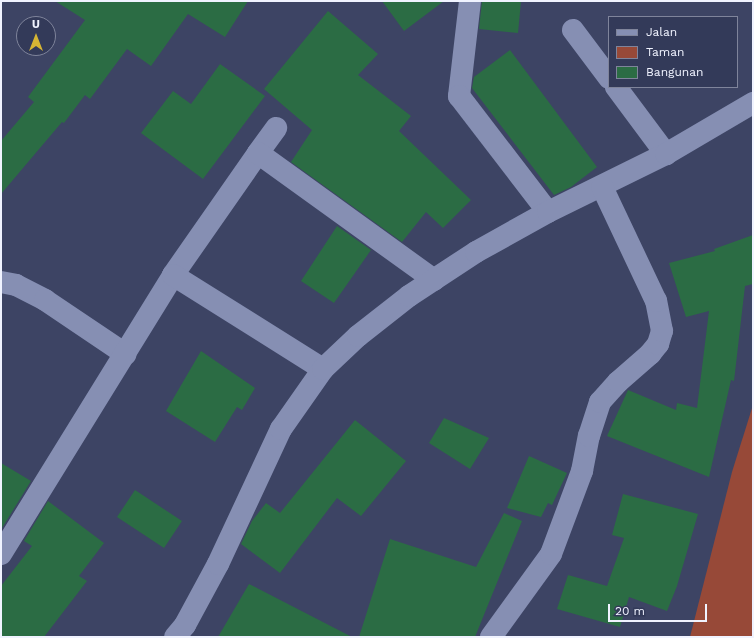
<!DOCTYPE html>
<style>
body{margin:0}
#map{position:relative;width:754px;height:638px;overflow:hidden;background:#3d4464;font-family:"Work Sans",sans-serif}
div>[style]{position:absolute}
[style*='--x']{left:calc(var(--x)*1px);top:calc(var(--y)*1px);width:calc(var(--w)*1px);rotate:calc(var(--a)*1deg)}
.green>*{inset:0;background:#974938}
.building>*{inset:0;background:#2b6c44}
.street>*{height:22px;margin:-11px;padding:0 11px;transform-origin:11px;border-radius:11px;background:#868fb3}
span{translate:-50% -50%;white-space:nowrap;text-align:center;line-height:1.15;-webkit-text-stroke:4px #333a59;paint-order:stroke}
.frame{position:absolute;inset:0;border:2px solid #f0f3ff;pointer-events:none}
.legend{position:absolute;left:608px;top:16px;width:130px;height:72px;box-sizing:border-box;background:#333a59;border:1px solid #7f849b;margin:0;padding:5px 7px;list-style:none;font-size:12px;color:#f0f3ff}
.legend li{display:flex;align-items:center;gap:8px;height:20px}
.legend b{width:20px;border:1px solid #7f849b}
.north{position:absolute;left:16px;top:16px;width:40px;height:40px;box-sizing:border-box;background:#333a59;border:1px solid #7f849b;border-radius:50%;rotate:0deg;font-size:11px;font-weight:700;line-height:16px;text-align:center;color:#f0f3ff}
.north::after{content:'';display:block;margin:auto;width:14px;height:18px;background:#d6b534;clip-path:polygon(50% 0,100% 100%,50% 72%,0 100%)}
.scale{position:absolute;left:608px;top:604px;width:99px;height:18px;box-sizing:border-box;border:2px solid #f0f3ff;border-top:0;padding-left:5px;font-size:12px;line-height:14px;white-space:nowrap;color:#f0f3ff;-webkit-text-stroke:3px #333a59;paint-order:stroke}
</style>
<div id="map">
<div class="green">
<div style="clip-path:polygon(753px 405px,753px 637px,690px 637px,732px 472px)"></div>
</div>
<div class="building">
<div style="clip-path:polygon(55px 1px,248px 1px,225px 37px,188px 14px,151px 66px,127px 49px,90px 99px,85px 95px,64px 123px,62px 122px,1px 194px,1px 141px,34px 102px,28px 97px,85px 20px)"></div>
<div style="clip-path:polygon(382px 1px,444px 1px,404px 31px)"></div>
<div style="clip-path:polygon(482px 1px,521px 1px,518px 33px,479px 29px)"></div>
<div style="clip-path:polygon(328px 11px,378px 54px,358px 75px,411px 116px,399px 131px,471px 200px,443px 228px,426px 212px,402px 242px,291px 162px,312px 130px,264px 89px)"></div>
<div style="clip-path:polygon(510px 50px,597px 167px,571px 187px,554px 195px,472px 88px,474px 77px)"></div>
<div style="clip-path:polygon(220px 64px,265px 96px,203px 179px,141px 133px,173px 91px,191px 104px)"></div>
<div style="clip-path:polygon(337px 226px,371px 250px,334px 303px,301px 281px)"></div>
<div style="clip-path:polygon(753px 235px,753px 284px,745px 286px,734px 381px,731px 380px,709px 477px,607px 436px,628px 390px,676px 410px,677px 403px,697px 408px,709px 311px,686px 317px,669px 263px,715px 251px,714px 249px)"></div>
<div style="clip-path:polygon(201px 351px,255px 388px,242px 410px,237px 407px,215px 442px,166px 411px)"></div>
<div style="clip-path:polygon(444px 418px,489px 438px,470px 469px,429px 443px)"></div>
<div style="clip-path:polygon(355px 420px,406px 461px,361px 516px,337px 498px,280px 573px,241px 544px,252px 521px,266px 503px,280px 513px)"></div>
<div style="clip-path:polygon(529px 456px,567px 473px,552px 505px,548px 503px,541px 517px,507px 508px)"></div>
<div style="clip-path:polygon(1px 463px,31px 481px,2px 528px,1px 527px)"></div>
<div style="clip-path:polygon(135px 490px,182px 521px,164px 548px,117px 517px)"></div>
<div style="clip-path:polygon(623px 494px,698px 514px,677px 586px,667px 611px,629px 597px,620px 627px,557px 609px,568px 575px,607px 586px,624px 538px,612px 535px)"></div>
<div style="clip-path:polygon(48px 501px,104px 543px,79px 576px,87px 581px,44px 637px,1px 637px,1px 586px,32px 546px,24px 541px)"></div>
<div style="clip-path:polygon(504px 513px,522px 521px,475px 637px,359px 637px,390px 539px,476px 567px)"></div>
<div style="clip-path:polygon(249px 584px,352px 637px,218px 637px)"></div>
</div>
<div class="street">
<div style="--x:470;--y:1;--w:96;--a:96.6"></div>
<div style="--x:459;--y:96;--w:146;--a:52.5"></div>
<div style="--x:573;--y:30;--w:60;--a:53.1"></div>
<div style="--x:616;--y:87;--w:84;--a:53.3"></div>
<div style="--x:258;--y:153;--w:31;--a:-54"></div>
<div style="--x:173;--y:275;--w:149;--a:-55.1"></div>
<div style="--x:258;--y:153;--w:217;--a:35.8"></div>
<div style="--x:1;--y:282;--w:15;--a:11"></div>
<div style="--x:16;--y:285;--w:33;--a:27"></div>
<div style="--x:45;--y:300;--w:97;--a:34"></div>
<div style="--x:1;--y:554;--w:328;--a:-58.3"></div>
<div style="--x:173;--y:275;--w:177;--a:32.1"></div>
<div style="--x:175;--y:637;--w:16;--a:-50"></div>
<div style="--x:185;--y:625;--w:69;--a:-61.6"></div>
<div style="--x:218;--y:564;--w:149;--a:-65"></div>
<div style="--x:281;--y:429;--w:73;--a:-55"></div>
<div style="--x:323;--y:369;--w:48;--a:-43.3"></div>
<div style="--x:358;--y:336;--w:65;--a:-38.1"></div>
<div style="--x:409;--y:296;--w:80;--a:-33.3"></div>
<div style="--x:476;--y:252;--w:82;--a:-29.1"></div>
<div style="--x:548;--y:212;--w:131;--a:-26.2"></div>
<div style="--x:666;--y:154;--w:101;--a:-30.4"></div>
<div style="--x:491;--y:637;--w:102;--a:-54.1"></div>
<div style="--x:551;--y:554;--w:89;--a:-69.5"></div>
<div style="--x:582;--y:471;--w:36;--a:-79"></div>
<div style="--x:589;--y:436;--w:36;--a:-72"></div>
<div style="--x:600;--y:402;--w:27;--a:-48"></div>
<div style="--x:618;--y:382;--w:43;--a:-41.2"></div>
<div style="--x:650;--y:354;--w:13;--a:-51"></div>
<div style="--x:658;--y:344;--w:14;--a:-73"></div>
<div style="--x:662;--y:331;--w:31;--a:-101"></div>
<div style="--x:656;--y:301;--w:126;--a:-115.3"></div>
</div>
<div class="frame"></div>
<ul class="legend">
<li><b style="height:5px;background:#868fb3"></b>Jalan</li>
<li><b style="height:11px;background:#974938"></b>Taman</li>
<li><b style="height:11px;background:#2b6c44"></b>Bangunan</li>
</ul>
<div class="north">U</div>
<div class="scale">20 m</div>
</div>
